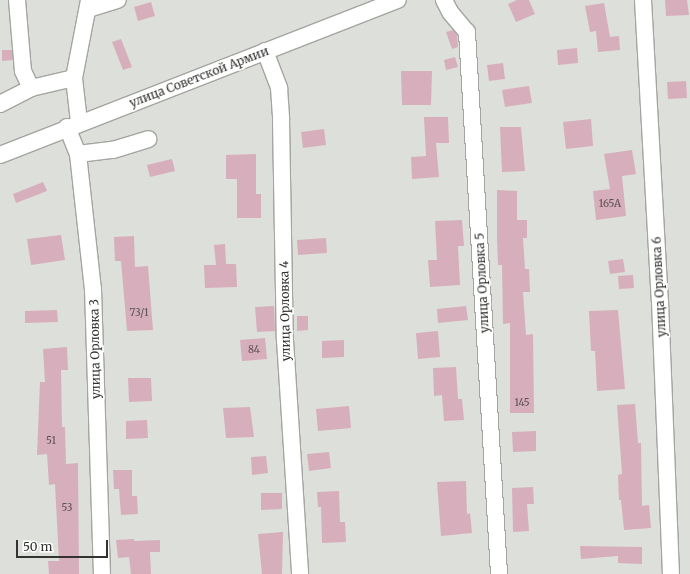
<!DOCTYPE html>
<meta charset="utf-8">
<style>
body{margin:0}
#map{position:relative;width:690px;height:574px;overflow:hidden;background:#dddfda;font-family:Merriweather,serif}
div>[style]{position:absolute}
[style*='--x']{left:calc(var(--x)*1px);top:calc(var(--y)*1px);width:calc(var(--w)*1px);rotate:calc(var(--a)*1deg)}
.building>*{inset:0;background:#d7afbc}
.roads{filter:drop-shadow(1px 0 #a4a5a0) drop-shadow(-1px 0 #a4a5a0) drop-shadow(0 1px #a4a5a0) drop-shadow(0 -1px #a4a5a0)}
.minor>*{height:16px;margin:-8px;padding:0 8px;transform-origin:8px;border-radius:8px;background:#fff}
span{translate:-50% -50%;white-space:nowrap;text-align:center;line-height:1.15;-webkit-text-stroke:3.5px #fff;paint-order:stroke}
.number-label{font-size:10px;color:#5c5254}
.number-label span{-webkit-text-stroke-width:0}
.street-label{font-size:12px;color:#333331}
.scale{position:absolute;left:16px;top:540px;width:92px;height:18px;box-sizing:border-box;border:2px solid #333331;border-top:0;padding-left:5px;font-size:12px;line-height:14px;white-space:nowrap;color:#333331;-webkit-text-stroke:3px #fff;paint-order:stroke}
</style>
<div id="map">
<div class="building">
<div style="clip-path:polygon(517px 0,529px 0,535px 14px,516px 22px,508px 4px)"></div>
<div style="clip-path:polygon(665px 0,687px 0,689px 15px,666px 16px)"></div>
<div style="clip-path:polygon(151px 2px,155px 16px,138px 21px,134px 7px)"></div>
<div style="clip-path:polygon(604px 3px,610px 37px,619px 36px,620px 50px,598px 52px,596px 31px,590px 32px,585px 6px)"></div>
<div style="clip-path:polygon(453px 30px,457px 35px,458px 47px,452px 49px,446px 32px)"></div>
<div style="clip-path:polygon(121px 39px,132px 67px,123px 70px,112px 42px)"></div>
<div style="clip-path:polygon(577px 48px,578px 63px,558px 65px,557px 50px)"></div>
<div style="clip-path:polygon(2px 50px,12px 50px,13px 60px,2px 61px)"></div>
<div style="clip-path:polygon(455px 57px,458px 67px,446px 70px,444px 60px)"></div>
<div style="clip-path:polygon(503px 63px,505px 79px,489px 81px,487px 65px)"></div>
<div style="clip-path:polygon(401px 71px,432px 71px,431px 105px,402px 105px)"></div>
<div style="clip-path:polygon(686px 81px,687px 98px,668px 99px,667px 82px)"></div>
<div style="clip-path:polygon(529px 86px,532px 103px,505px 107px,502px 90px)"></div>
<div style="clip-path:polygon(424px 117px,448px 117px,449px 143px,436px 143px,439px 177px,412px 179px,411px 157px,426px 156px)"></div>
<div style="clip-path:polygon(591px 119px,593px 146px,566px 149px,563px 122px)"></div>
<div style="clip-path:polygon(500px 127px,521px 127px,525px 171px,502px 172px)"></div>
<div style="clip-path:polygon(324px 129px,326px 145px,303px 148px,301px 132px)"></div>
<div style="clip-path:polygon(632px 150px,636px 174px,622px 176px,626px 216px,596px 220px,593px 191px,610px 189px,604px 154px)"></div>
<div style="clip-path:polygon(256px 154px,256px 194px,261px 194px,261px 218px,237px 218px,237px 179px,226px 179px,226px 155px)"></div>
<div style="clip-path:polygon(172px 159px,175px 171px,150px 177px,147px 165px)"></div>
<div style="clip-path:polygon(43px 182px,47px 191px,16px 203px,13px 194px)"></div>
<div style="clip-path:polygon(497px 190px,517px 191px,517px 220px,527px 220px,527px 238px,523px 238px,525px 269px,529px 269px,530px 292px,523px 292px,526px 335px,533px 334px,534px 413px,510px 413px,510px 323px,503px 324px,502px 265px,498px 265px,497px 239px)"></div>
<div style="clip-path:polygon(462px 220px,464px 246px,458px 246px,460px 285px,430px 287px,428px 260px,437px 260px,435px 221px)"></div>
<div style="clip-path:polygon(61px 235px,65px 260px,31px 265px,27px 239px)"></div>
<div style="clip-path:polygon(134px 236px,135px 267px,148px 266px,153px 330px,127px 331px,121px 261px,115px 261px,114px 237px)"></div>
<div style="clip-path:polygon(326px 238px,327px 253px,298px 255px,297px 240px)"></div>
<div style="clip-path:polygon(225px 244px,226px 264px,236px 264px,237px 287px,205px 288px,204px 265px,216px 265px,214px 245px)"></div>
<div style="clip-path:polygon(623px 259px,625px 272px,610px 274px,608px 261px)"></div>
<div style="clip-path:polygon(633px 275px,634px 288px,619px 289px,618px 276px)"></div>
<div style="clip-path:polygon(274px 306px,275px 331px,257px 332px,255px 307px)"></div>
<div style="clip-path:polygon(466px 306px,468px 320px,438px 323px,437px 309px)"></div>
<div style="clip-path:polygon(57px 310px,58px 322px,25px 323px,25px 311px)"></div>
<div style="clip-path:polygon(618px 310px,625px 389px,597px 391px,595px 351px,591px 351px,589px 311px)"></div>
<div style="clip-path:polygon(297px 316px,308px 316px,308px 330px,297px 331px)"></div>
<div style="clip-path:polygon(438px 331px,440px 357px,418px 359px,416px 333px)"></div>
<div style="clip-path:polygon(265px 338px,267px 359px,242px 361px,240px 340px)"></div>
<div style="clip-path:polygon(344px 340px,344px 357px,322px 358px,322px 341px)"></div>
<div style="clip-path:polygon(67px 347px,68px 370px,61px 370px,62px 427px,65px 427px,66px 464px,78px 463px,79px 574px,49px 574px,48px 561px,59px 561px,55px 484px,49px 485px,47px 454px,37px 455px,40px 382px,45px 382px,43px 349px)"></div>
<div style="clip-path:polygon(456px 367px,458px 399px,462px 399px,464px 420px,444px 421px,442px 395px,434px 396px,433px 368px)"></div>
<div style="clip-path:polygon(128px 378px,151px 378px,152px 401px,129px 402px)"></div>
<div style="clip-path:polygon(635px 404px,638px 443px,641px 443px,642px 506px,649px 505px,651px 528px,624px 530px,621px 500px,619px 500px,618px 475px,622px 474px,617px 405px)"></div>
<div style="clip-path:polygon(349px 406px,351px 428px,318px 431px,316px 409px)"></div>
<div style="clip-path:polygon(250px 407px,254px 437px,226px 438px,223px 408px)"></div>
<div style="clip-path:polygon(147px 420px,148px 438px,126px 439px,126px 421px)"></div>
<div style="clip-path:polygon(536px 431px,536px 451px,513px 452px,512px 432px)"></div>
<div style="clip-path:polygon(329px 452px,331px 468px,309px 471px,307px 454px)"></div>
<div style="clip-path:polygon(266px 456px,268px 473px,252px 475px,251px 457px)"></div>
<div style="clip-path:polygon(113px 470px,132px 470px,132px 496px,137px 496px,138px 514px,121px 515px,119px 489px,114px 489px)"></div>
<div style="clip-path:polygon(466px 481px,467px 514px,470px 513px,472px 533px,441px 536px,437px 482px)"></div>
<div style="clip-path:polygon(533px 487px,534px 504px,527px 504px,529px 531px,513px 532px,512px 488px)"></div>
<div style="clip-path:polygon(339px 491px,340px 522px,345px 522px,346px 542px,322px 543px,321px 507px,318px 507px,317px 492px)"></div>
<div style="clip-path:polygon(261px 493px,282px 493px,282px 509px,261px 510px)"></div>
<div style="clip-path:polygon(283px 532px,282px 574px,262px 574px,258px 534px)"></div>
<div style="clip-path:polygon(134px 539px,134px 541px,160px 540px,160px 552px,150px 552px,151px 574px,131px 574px,129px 557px,118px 558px,116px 540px)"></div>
<div style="clip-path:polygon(580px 546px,642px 547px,642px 564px,618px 563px,618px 556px,581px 559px)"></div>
</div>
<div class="roads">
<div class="minor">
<div style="--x:17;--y:0;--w:71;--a:85.2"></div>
<div style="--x:23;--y:71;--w:19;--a:65"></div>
<div style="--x:444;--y:0;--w:13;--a:63"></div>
<div style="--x:450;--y:12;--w:26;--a:50"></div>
<div style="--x:467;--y:32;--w:543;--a:86.62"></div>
<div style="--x:643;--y:0;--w:301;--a:86.8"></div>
<div style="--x:660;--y:301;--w:273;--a:87.7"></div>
<div style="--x:88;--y:9;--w:31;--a:-17"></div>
<div style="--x:265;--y:51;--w:40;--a:69"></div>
<div style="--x:279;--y:88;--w:32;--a:86"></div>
<div style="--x:281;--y:120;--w:220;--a:89"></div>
<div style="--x:285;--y:340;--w:234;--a:86.3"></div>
<div style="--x:0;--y:104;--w:35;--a:-27"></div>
<div style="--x:31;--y:88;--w:44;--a:-13.1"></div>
<div style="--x:79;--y:122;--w:44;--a:-96.5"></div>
<div style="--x:74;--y:78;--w:79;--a:-79.1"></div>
<div style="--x:67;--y:127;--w:29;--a:68"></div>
<div style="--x:78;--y:154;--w:136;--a:83.7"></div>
<div style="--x:93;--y:289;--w:285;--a:88.2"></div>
<div style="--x:78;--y:154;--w:35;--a:-7"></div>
<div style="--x:113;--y:150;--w:37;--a:-17"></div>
<div style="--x:0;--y:155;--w:427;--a:-21.3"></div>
</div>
</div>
<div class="number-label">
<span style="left:610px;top:204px">165А</span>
<span style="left:139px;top:313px">73/1</span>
<span style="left:254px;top:350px">84</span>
<span style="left:522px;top:403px">145</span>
<span style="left:51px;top:441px">51</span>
<span style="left:67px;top:508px">53</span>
</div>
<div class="street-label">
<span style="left:199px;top:77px;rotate:-21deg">улица Советской Армии</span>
<span style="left:482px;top:283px;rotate:-93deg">улица Орловка 5</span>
<span style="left:659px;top:287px;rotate:-93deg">улица Орловка 6</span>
<span style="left:285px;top:311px;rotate:-91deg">улица Орловка 4</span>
<span style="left:95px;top:349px;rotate:-91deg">улица Орловка 3</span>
</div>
<div class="scale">50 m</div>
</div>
